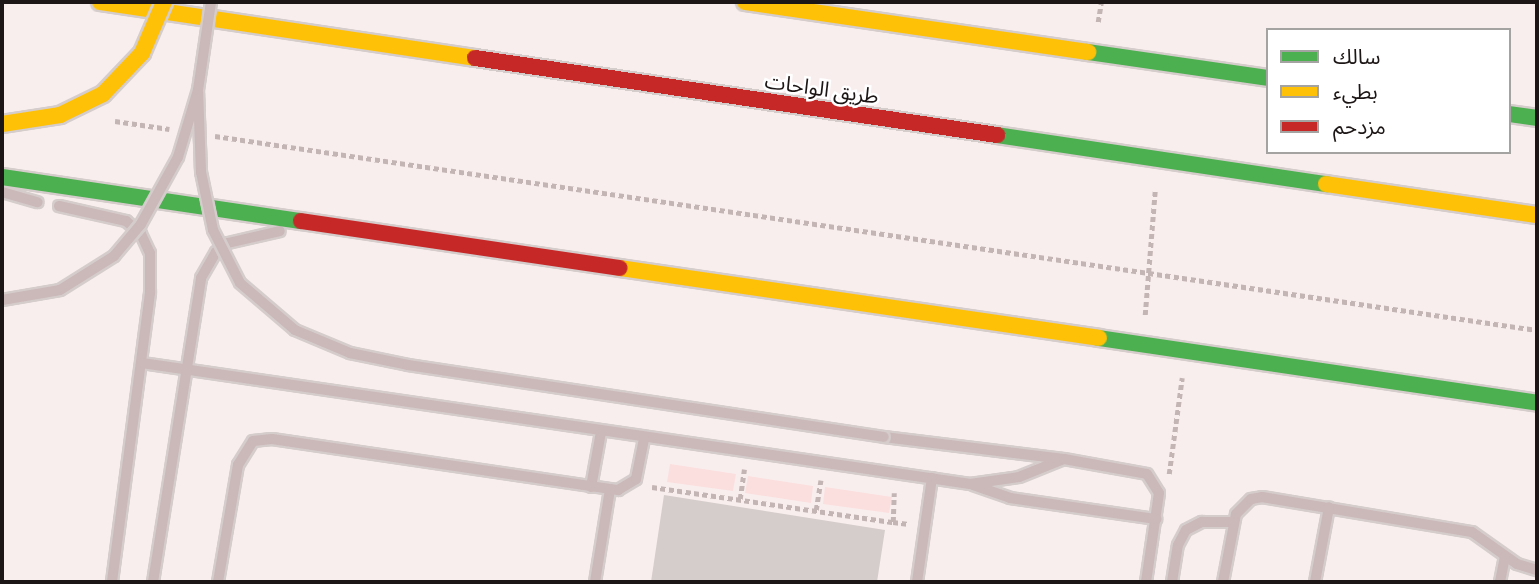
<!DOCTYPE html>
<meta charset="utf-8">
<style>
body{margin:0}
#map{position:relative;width:1539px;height:584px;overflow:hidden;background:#f9eeee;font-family:Ubuntu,"Noto Sans Arabic",sans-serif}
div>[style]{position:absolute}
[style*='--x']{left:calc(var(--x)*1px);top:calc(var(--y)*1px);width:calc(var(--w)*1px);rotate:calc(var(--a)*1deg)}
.green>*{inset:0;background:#fadfde}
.building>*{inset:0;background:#d5cccc}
.path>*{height:4.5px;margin-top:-2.25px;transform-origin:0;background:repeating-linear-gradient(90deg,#c3b5b4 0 5px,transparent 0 8.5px)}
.roads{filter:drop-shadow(2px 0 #d5cccc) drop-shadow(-2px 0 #d5cccc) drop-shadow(0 2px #d5cccc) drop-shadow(0 -2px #d5cccc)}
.lane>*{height:10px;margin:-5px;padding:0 5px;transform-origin:5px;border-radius:5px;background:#cbb8b8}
.fast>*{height:16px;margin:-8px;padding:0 8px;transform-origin:8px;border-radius:8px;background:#4caf50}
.slow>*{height:16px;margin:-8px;padding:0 8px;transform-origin:8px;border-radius:8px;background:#ffc107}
.jam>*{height:16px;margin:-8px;padding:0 8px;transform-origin:8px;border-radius:8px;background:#c62828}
.bridges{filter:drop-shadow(2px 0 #d5cccc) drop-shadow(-2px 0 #d5cccc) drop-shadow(0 2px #d5cccc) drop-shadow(0 -2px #d5cccc)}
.lane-bridge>*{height:10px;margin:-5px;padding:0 5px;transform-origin:5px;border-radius:5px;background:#cbb8b8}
.slow-bridge>*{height:16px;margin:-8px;padding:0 8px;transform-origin:8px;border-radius:8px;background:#ffc107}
span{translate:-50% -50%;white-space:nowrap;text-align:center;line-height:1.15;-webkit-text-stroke:5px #fff;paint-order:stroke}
.street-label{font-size:21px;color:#1d1616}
.frame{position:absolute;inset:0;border:4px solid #1d1616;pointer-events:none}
.legend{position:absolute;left:1266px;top:28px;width:245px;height:126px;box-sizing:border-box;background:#fff;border:2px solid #a5a2a2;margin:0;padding:9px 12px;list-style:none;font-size:21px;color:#1d1616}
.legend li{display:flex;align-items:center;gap:14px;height:35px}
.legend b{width:35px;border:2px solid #a5a2a2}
</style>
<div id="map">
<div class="green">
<div style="clip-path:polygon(670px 464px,736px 474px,733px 491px,667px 482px)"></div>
<div style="clip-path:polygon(748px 476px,813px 486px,811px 503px,745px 493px)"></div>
<div style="clip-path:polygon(825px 487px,892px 497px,889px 513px,823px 504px)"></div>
</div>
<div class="building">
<div style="clip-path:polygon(664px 495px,885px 530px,877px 582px,651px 582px)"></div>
</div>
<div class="path">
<div style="--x:1098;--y:22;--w:20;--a:-81"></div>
<div style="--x:115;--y:121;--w:55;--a:8.4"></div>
<div style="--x:215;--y:136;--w:1336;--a:8.35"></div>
<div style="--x:1145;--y:315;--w:124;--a:-85.4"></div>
<div style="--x:1169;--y:474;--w:97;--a:-82.3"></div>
<div style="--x:652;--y:487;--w:244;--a:8.3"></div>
<div style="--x:893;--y:522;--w:29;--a:-88"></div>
<div style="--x:740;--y:499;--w:30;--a:-82"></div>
<div style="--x:816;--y:510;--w:30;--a:-81"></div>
<div style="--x:893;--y:522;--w:16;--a:7"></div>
</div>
<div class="roads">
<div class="lane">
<div style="--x:2;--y:192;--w:37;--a:16"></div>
<div style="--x:59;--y:206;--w:69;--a:12.6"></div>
<div style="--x:126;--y:221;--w:20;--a:41"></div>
<div style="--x:141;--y:234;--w:21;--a:65"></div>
<div style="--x:150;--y:253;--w:40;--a:90"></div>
<div style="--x:150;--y:293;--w:291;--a:97.5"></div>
<div style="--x:142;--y:363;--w:837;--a:8.31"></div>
<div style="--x:970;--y:484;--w:49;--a:-8.1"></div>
<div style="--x:1019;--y:477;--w:48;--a:-21.8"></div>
<div style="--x:884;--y:437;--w:181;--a:7"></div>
<div style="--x:1064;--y:459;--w:84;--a:10.2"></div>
<div style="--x:1147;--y:474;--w:22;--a:58"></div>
<div style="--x:1159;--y:493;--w:90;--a:98.3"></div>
<div style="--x:973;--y:485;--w:39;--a:19"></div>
<div style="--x:1010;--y:498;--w:148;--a:8.2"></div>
<div style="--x:591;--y:487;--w:56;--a:-79.7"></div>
<div style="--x:153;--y:582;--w:308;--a:-81"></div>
<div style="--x:201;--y:278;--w:30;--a:-60"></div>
<div style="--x:216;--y:252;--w:15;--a:-37"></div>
<div style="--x:228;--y:243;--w:53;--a:-13"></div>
<div style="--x:218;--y:582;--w:119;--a:-80.3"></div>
<div style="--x:238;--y:465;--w:28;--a:-58"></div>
<div style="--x:253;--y:441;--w:19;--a:-6"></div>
<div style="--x:272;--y:439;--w:350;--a:8.4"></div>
<div style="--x:618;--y:490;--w:21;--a:-31"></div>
<div style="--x:636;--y:479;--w:41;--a:-78.7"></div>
<div style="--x:595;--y:582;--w:94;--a:-80.8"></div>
<div style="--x:917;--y:582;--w:105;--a:-81.8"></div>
<div style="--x:1172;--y:582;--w:37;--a:-81"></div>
<div style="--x:1178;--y:545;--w:17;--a:-62"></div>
<div style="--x:1186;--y:530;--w:18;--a:-27"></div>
<div style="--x:1202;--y:522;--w:31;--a:0"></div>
<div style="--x:1223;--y:582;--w:69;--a:-79.2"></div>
<div style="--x:1236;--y:514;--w:21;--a:-45"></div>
<div style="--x:1251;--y:499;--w:11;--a:-10"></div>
<div style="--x:1262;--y:497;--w:213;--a:9.5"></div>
<div style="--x:1472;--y:532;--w:55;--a:35.4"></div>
<div style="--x:1517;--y:564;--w:21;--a:17"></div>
<div style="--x:1315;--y:582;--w:76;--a:-79.4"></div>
<div style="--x:1500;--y:582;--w:26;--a:-79"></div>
</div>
<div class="fast">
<div style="--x:1088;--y:52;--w:182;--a:8.2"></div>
<div style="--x:1509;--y:114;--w:28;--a:8"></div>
<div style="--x:997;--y:135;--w:333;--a:8.5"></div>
<div style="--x:2;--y:177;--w:302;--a:8.4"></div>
<div style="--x:1099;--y:338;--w:443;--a:8.4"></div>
</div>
<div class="slow">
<div style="--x:100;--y:2;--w:379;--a:8.5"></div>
<div style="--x:745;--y:2;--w:347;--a:8.3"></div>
<div style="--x:1326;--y:184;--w:213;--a:8.4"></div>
<div style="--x:620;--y:268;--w:484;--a:8.3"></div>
</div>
<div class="jam">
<div style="--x:475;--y:58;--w:528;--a:8.39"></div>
<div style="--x:301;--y:221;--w:322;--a:8.4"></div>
</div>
</div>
<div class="bridges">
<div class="lane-bridge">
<div style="--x:198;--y:90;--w:82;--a:87.9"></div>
<div style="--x:201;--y:172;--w:59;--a:78.3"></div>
<div style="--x:213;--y:230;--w:59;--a:63"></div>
<div style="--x:240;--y:283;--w:72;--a:40.5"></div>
<div style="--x:295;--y:330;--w:60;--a:22.7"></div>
<div style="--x:350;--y:353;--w:59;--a:11.7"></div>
<div style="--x:408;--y:365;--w:481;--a:8.6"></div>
<div style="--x:2;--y:300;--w:59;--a:-9.8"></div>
<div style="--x:60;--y:290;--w:64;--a:-32.2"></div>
<div style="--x:114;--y:256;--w:42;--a:-49.8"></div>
<div style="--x:141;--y:224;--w:77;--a:-61.1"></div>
<div style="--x:178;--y:157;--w:70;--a:-73.4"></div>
<div style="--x:198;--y:90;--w:89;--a:-81.6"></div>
</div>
<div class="slow-bridge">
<div style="--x:2;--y:124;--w:59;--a:-8.8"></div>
<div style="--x:60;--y:115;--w:48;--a:-26"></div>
<div style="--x:103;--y:94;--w:57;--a:-46.4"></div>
<div style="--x:142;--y:53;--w:56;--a:-66.7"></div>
</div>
</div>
<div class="street-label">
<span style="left:822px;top:88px;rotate:8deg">طريق الواحات</span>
</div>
<div class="frame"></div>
<ul class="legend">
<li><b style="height:9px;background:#4caf50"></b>سالك</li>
<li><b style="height:9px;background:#ffc107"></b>بطيء</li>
<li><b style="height:9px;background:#c62828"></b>مزدحم</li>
</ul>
</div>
